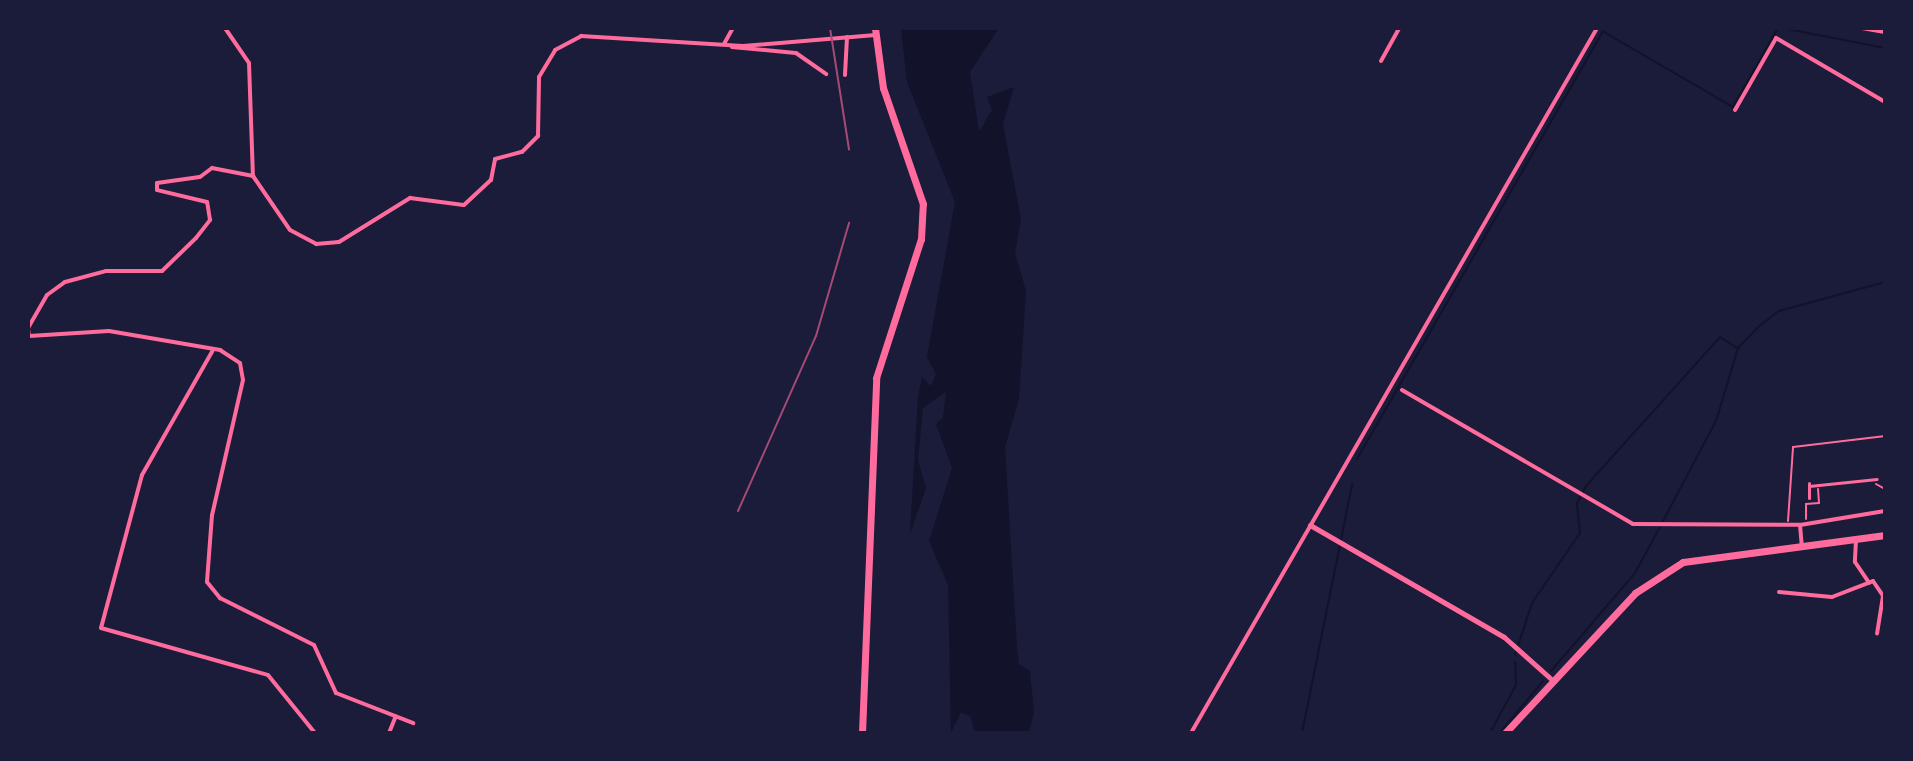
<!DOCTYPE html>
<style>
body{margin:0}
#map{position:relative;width:1913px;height:761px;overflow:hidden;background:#1b1b3a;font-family:"Public Sans",sans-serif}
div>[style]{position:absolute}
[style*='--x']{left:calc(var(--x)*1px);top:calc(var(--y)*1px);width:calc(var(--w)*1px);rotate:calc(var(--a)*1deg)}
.water>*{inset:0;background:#12122b}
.stream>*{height:2px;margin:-1px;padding:0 1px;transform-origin:1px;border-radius:1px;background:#12122b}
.path>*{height:2px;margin:-1px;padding:0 1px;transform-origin:1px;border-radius:1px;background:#ff6b9d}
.pedestrian>*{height:3px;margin:-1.5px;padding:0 1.5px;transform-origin:1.5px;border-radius:1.5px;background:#ff6b9d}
.minor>*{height:4px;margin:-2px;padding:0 2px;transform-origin:2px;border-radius:2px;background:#ff6b9d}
.tertiary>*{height:5px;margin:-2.5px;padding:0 2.5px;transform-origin:2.5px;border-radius:2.5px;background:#ff6b9d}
.trunk>*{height:7px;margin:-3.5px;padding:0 3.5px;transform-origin:3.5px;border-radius:3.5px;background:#ff6b9d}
.rail>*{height:2px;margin:-1px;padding:0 1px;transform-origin:1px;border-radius:1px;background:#a44b75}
span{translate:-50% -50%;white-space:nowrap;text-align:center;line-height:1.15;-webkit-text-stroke:7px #1b1b3a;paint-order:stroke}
.frame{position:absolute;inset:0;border:30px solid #1b1b3a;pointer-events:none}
</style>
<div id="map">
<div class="water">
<div style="clip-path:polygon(901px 28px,999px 28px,970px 72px,979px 132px,992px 110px,987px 97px,1014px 87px,1003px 124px,1021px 219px,1015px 253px,1026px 291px,1019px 399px,1005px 447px,1017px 647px,1019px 664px,1030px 671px,1034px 712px,1029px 733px,975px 733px,971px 717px,961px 712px,951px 733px,948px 585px,929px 541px,952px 468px,936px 424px,943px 418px,946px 392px,923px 408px,918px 460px,926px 488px,910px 534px,918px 396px,922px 377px,931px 386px,936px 374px,927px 357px,955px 202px,907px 82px)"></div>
</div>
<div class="stream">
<div style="--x:1782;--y:28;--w:105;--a:11"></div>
<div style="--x:1604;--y:32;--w:149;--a:30.2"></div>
<div style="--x:1733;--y:107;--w:91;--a:-60.3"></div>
<div style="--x:1357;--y:459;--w:497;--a:-60.1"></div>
<div style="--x:1663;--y:521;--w:113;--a:-62.1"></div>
<div style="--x:1716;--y:421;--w:76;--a:-73.2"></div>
<div style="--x:1738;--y:348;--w:30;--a:-46"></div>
<div style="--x:1759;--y:326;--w:25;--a:-37"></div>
<div style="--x:1779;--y:311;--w:110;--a:-15.3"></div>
<div style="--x:1515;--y:655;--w:55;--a:-71.9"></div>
<div style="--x:1532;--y:603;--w:85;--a:-55.6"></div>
<div style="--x:1580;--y:533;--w:30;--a:-96"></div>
<div style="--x:1577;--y:503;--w:19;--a:-62"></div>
<div style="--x:1586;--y:486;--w:200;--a:-48"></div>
<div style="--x:1720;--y:337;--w:20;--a:33"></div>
<div style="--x:1551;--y:671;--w:129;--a:-49.4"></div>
<div style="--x:1635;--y:573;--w:52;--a:-61.5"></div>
<div style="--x:1302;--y:733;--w:254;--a:-78.6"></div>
<div style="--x:1490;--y:733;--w:55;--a:-61.6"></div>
<div style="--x:1516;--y:685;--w:23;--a:-92"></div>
<div style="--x:1500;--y:733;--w:67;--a:-50.4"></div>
</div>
<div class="path">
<div style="--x:1885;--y:483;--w:5;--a:90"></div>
<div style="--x:1876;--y:484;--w:10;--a:29"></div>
<div style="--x:1806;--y:519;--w:15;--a:-90"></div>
<div style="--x:1806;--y:504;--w:13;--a:-4"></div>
<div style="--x:1819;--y:503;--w:14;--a:-94"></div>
<div style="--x:1788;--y:521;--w:74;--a:-86.1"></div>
<div style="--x:1793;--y:447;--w:93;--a:-6.8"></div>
</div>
<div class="pedestrian">
<div style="--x:1809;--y:483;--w:15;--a:90"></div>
<div style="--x:1809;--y:486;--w:68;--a:-5.9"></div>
</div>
<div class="minor">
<div style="--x:225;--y:28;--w:42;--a:55.6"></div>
<div style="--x:249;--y:63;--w:113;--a:88"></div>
<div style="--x:253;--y:176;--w:65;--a:55.6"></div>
<div style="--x:290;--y:230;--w:30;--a:28"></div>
<div style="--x:316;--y:244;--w:23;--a:-5"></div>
<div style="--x:339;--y:242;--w:84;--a:-31.8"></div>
<div style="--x:410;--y:198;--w:54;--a:7.4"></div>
<div style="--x:464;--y:205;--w:37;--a:-43"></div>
<div style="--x:491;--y:180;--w:21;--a:-79"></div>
<div style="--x:495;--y:159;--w:28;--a:-15"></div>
<div style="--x:522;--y:152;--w:23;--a:-45"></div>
<div style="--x:538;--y:136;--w:59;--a:-89"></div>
<div style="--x:539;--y:77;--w:31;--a:-59"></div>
<div style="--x:555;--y:50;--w:30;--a:-28"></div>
<div style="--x:581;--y:36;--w:162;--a:3.5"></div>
<div style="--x:743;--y:46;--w:133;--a:-4.7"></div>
<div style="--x:1862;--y:28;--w:23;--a:10"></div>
<div style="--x:724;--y:44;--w:18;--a:-61"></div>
<div style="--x:732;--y:47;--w:64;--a:5.4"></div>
<div style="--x:796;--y:53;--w:37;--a:35"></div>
<div style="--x:1381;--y:61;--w:38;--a:-61"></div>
<div style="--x:845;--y:75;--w:38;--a:-87"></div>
<div style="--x:1735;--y:110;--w:83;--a:-60.3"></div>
<div style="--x:1776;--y:38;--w:126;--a:30.4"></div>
<div style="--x:28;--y:259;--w:33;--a:90"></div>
<div style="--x:28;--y:328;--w:38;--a:-60"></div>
<div style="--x:47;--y:295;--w:22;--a:-36"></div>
<div style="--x:65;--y:282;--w:42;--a:-15"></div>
<div style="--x:106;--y:271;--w:56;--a:0"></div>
<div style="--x:162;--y:271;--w:47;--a:-44.1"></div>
<div style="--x:196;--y:238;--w:23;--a:-52"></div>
<div style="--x:210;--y:220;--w:18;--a:-99"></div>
<div style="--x:207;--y:202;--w:51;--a:-166.5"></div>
<div style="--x:157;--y:190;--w:7;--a:-90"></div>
<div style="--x:157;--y:183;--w:43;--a:-7.9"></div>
<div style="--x:200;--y:177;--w:15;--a:-37"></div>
<div style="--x:212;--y:168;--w:42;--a:11"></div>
<div style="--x:28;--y:329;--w:7;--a:82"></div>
<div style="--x:29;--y:336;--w:80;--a:-3.6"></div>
<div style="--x:109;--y:331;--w:113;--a:9.7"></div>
<div style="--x:220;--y:350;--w:24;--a:33"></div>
<div style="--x:240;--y:363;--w:17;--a:80"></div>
<div style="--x:243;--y:380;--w:139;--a:102.9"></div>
<div style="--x:212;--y:515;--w:67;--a:94.3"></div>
<div style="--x:207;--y:582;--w:21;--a:51"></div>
<div style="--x:220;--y:598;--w:105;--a:26.6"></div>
<div style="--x:314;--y:645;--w:53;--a:65.4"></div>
<div style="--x:336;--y:693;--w:83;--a:21.3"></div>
<div style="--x:213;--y:350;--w:144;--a:119.6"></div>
<div style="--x:142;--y:475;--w:158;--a:105"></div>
<div style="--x:101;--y:628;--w:173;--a:15.7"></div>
<div style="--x:268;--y:675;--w:75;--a:51"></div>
<div style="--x:1402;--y:390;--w:267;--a:30.1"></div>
<div style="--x:1633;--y:524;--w:167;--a:0.3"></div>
<div style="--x:1800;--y:525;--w:22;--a:85"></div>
<div style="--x:1800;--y:525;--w:86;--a:-9.4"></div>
<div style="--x:1856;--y:540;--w:22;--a:93"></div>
<div style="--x:1855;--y:562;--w:25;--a:56"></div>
<div style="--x:1779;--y:592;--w:53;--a:5.4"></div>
<div style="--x:1832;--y:597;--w:44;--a:-21.3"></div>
<div style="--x:1873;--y:581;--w:18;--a:56"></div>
<div style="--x:1883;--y:596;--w:38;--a:99"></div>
<div style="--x:389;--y:733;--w:18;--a:-68"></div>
<div style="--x:1191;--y:733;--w:814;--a:-60.06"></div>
</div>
<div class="tertiary">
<div style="--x:1310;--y:525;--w:224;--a:30"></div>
<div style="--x:1504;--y:637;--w:62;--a:41.7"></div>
</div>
<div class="trunk">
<div style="--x:862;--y:733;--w:355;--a:-87.7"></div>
<div style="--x:876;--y:378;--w:146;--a:-72.1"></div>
<div style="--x:921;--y:239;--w:35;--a:-87"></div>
<div style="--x:923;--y:204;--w:123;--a:-109"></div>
<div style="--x:883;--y:88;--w:61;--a:-97.6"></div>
<div style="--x:1505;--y:733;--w:191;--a:-47.1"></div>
<div style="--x:1635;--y:593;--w:57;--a:-32.9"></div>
<div style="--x:1683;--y:562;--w:204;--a:-7.6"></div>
</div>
<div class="rail">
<div style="--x:830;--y:28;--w:123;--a:81.1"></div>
<div style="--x:738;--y:511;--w:192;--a:-66"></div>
<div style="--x:816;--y:336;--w:118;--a:-73.7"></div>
</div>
<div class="frame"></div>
</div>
